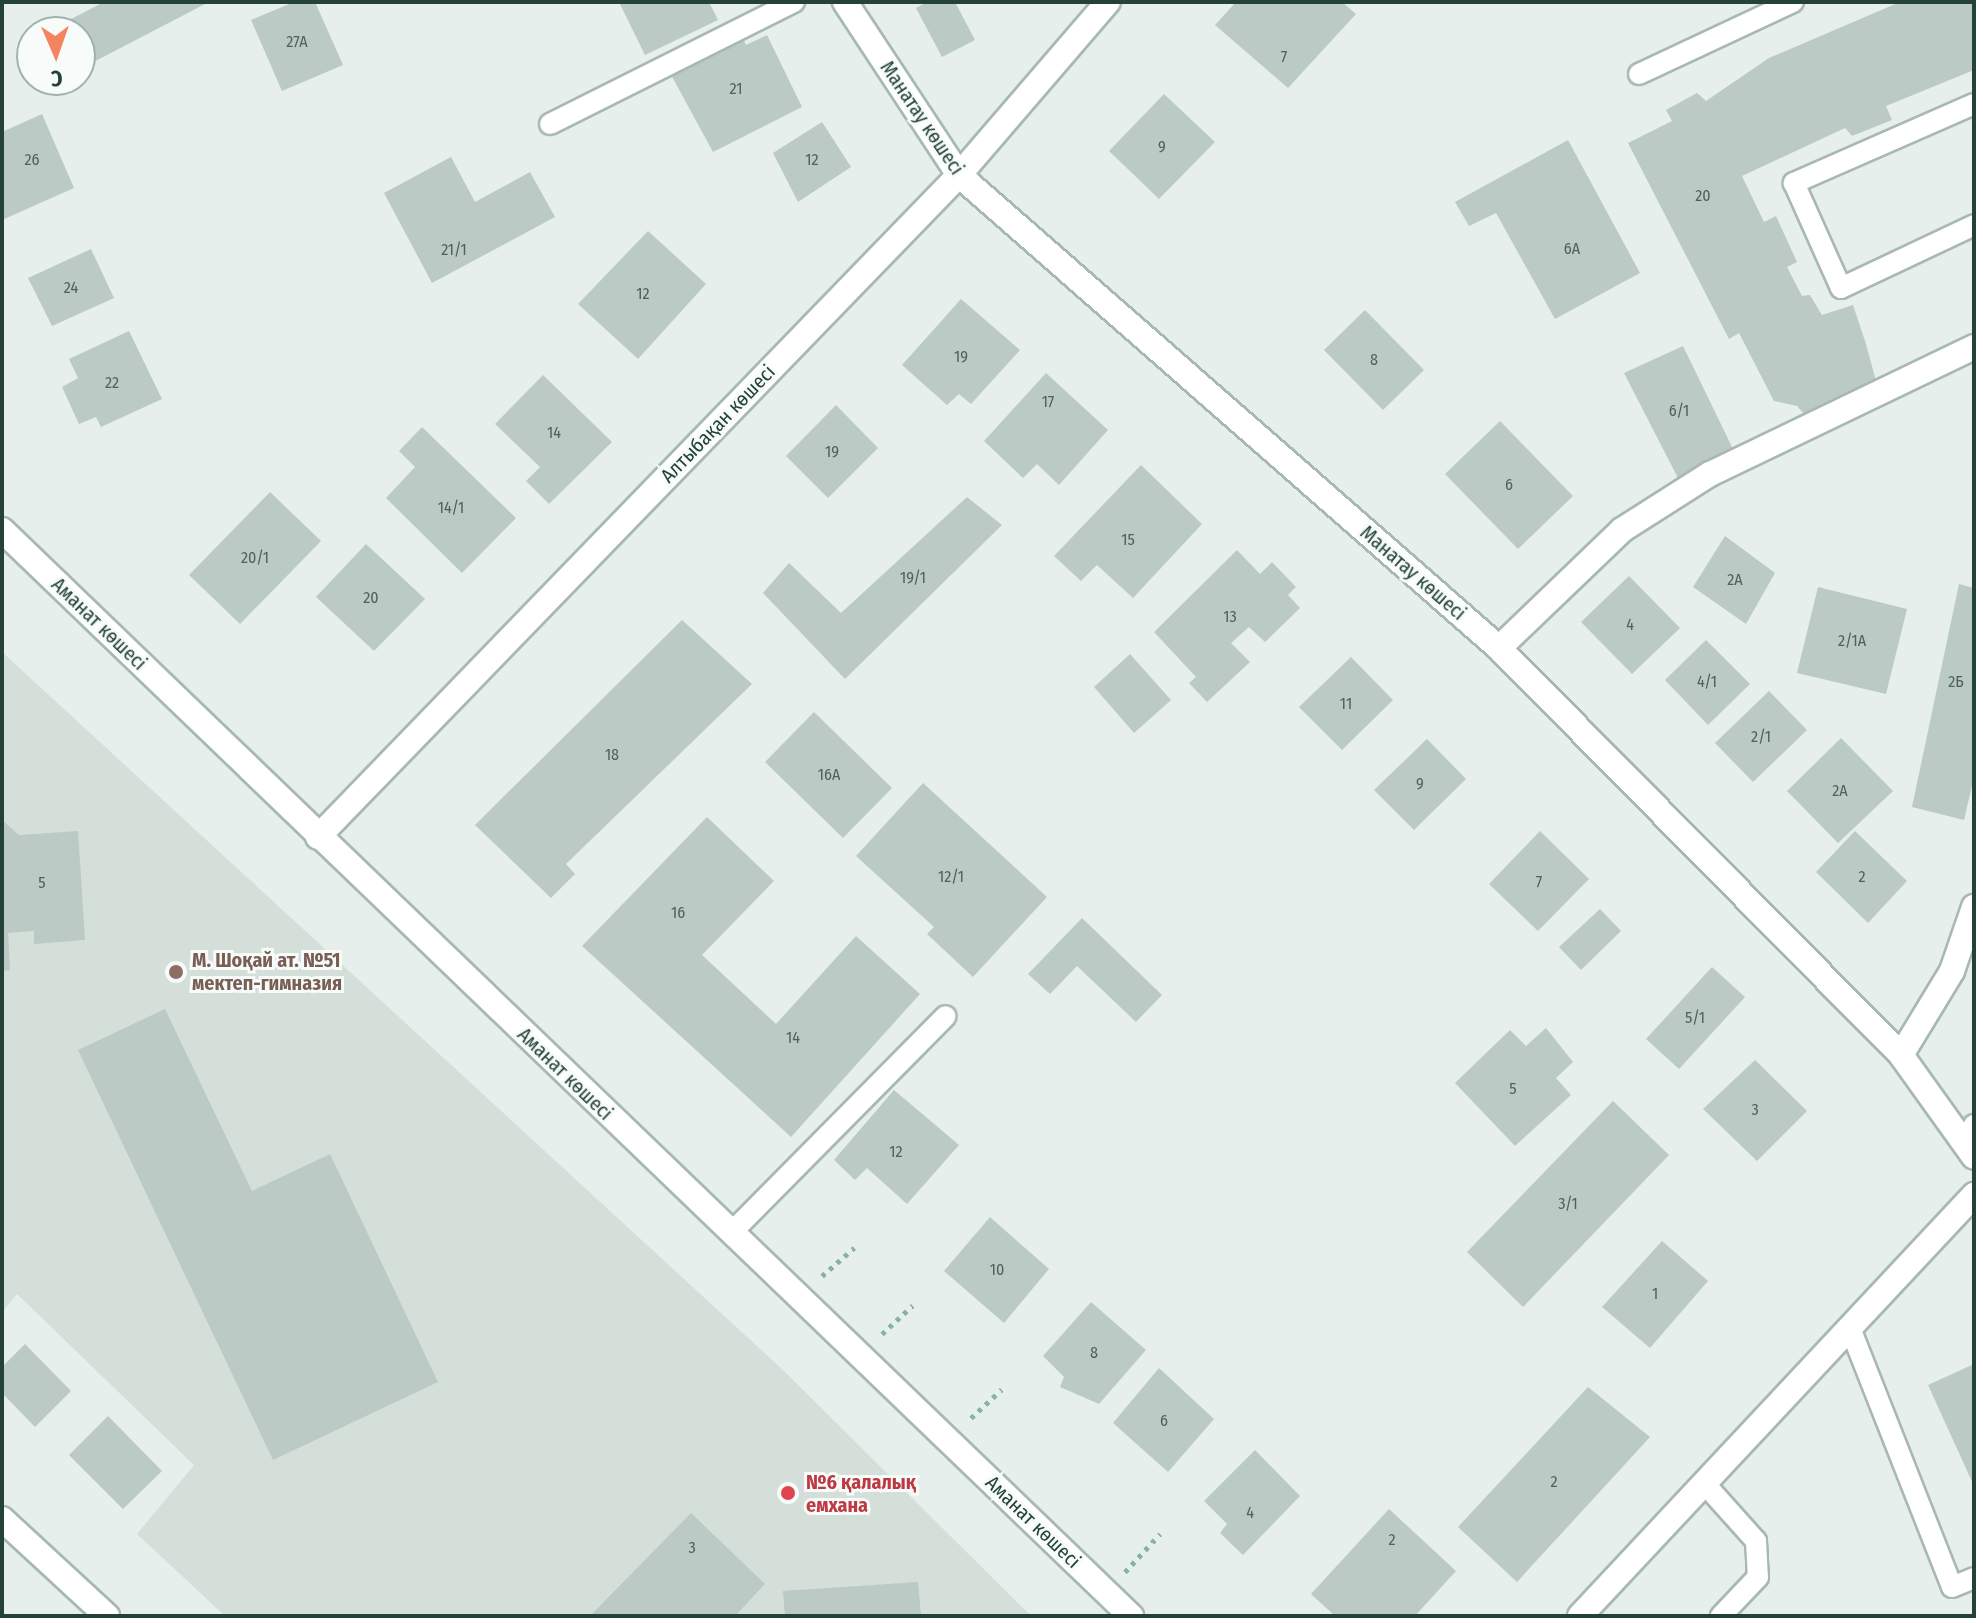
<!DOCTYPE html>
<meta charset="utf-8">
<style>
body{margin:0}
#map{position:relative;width:1976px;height:1618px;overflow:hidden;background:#e6efeb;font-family:"Fira Sans Condensed",sans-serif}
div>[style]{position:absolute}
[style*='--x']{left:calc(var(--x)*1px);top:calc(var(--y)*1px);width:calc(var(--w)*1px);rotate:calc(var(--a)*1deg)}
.built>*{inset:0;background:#d4dfda}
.building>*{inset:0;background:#bbcac4}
.path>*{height:5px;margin-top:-2.5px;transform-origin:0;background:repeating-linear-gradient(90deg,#86b3a5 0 4px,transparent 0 10px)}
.roads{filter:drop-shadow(2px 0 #a8b8b2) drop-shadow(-2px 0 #a8b8b2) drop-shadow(0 2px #a8b8b2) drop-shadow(0 -2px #a8b8b2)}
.lane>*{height:20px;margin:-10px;padding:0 10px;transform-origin:10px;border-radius:10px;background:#fff}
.street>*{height:24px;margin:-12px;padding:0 12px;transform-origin:12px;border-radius:12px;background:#fff}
.dots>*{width:22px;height:22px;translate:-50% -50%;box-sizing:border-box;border:4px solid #f7fbf9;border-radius:50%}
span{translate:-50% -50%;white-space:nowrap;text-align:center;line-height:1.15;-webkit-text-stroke:6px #f7fbf9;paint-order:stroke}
.number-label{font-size:16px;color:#4a645c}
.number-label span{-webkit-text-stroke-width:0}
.street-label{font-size:20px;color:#24423a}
.education-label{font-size:20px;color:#785e54;font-weight:700}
.left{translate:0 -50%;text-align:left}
.health-label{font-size:20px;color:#be3a42;font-weight:700}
.frame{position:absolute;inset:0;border:4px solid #24423a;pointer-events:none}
.north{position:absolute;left:16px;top:16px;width:80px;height:80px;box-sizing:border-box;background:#f7fbf9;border:2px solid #a3b1ad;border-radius:50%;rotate:178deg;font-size:22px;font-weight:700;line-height:32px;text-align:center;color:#24423a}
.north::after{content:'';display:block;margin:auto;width:28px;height:36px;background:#f4845f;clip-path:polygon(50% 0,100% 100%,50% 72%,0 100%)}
</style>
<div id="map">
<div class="built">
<div style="clip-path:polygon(2px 652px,783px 1370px,1031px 1616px,225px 1616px,137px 1534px,194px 1465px,17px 1294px,2px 1312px)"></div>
</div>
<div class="building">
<div style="clip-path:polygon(104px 2px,209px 2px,80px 69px,80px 32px,46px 32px)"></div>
<div style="clip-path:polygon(294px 2px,315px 2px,343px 65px,282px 91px,251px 20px)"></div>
<div style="clip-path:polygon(619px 2px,709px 2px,718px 20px,645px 55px)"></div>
<div style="clip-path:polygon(927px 2px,955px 2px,975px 40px,942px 57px,916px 8px)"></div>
<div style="clip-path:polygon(1236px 2px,1342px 2px,1356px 14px,1288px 88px,1215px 25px)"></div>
<div style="clip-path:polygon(1900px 2px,1974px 2px,1974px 70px,1886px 106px,1892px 120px,1852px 136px,1845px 128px,1742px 176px,1764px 222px,1776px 216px,1797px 262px,1787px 267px,1802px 296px,1810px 295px,1822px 315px,1853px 305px,1866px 344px,1879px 392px,1807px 417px,1797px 406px,1774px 401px,1739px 333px,1729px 339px,1628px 143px,1672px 121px,1666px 110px,1697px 93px,1706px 101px,1769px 58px)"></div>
<div style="clip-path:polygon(741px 34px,746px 45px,767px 35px,802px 107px,713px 152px,669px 71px)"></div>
<div style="clip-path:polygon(1164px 94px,1215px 142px,1159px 199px,1109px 151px)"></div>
<div style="clip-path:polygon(42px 114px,74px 188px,2px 220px,2px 132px)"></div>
<div style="clip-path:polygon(822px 122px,851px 167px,798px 202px,773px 153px)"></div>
<div style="clip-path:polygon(1568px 140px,1640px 273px,1555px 319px,1496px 213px,1469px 226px,1455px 202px)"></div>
<div style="clip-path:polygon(451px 157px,475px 202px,530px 172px,555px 217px,432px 283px,384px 193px)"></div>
<div style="clip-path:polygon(648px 231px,706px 284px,638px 359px,578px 304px)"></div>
<div style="clip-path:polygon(91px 249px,114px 298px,52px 326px,28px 278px)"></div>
<div style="clip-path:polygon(961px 299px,1020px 350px,971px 404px,959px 394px,947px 405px,902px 365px)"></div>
<div style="clip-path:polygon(1365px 310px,1424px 370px,1383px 410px,1324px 350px)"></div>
<div style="clip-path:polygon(129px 331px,162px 399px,101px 427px,96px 417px,79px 424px,62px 387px,78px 378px,69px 359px)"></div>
<div style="clip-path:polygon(1683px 346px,1733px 449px,1678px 478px,1624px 373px)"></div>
<div style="clip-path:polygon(1046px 373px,1108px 430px,1059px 485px,1037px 464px,1023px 478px,984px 441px)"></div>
<div style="clip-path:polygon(543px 375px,612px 442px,549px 504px,526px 481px,540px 467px,495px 424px)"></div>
<div style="clip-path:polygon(836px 405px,878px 448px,828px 498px,786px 456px)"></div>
<div style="clip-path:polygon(1500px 421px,1573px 496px,1518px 549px,1445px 474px)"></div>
<div style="clip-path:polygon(422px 427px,516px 518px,462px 573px,386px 498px,415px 467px,399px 451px)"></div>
<div style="clip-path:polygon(1141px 465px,1202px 524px,1133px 598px,1097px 565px,1081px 581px,1054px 556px)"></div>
<div style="clip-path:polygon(270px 492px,321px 541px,240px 624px,189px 575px)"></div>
<div style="clip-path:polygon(967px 497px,1002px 525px,845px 679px,763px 593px,789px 563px,841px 613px)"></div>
<div style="clip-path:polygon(1725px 536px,1775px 573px,1746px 624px,1693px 587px)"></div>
<div style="clip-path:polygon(366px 544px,425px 599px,374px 651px,316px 597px)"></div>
<div style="clip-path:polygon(1237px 550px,1260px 574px,1272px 562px,1296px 587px,1288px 595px,1300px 608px,1265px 642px,1249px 627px,1231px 643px,1250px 662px,1207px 702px,1189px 683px,1196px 677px,1154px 632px)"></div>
<div style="clip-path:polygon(1629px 576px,1680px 628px,1632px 674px,1581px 622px)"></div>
<div style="clip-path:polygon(1959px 584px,1974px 588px,1974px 777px,1964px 820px,1912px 807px)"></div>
<div style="clip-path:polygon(1818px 587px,1907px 609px,1886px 694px,1797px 673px)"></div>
<div style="clip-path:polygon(682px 620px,752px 684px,566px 864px,575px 874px,551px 898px,475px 825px)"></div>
<div style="clip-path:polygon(1706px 640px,1750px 684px,1708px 725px,1665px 680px)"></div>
<div style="clip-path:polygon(1130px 654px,1171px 700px,1134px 733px,1094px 687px)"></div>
<div style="clip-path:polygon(1351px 657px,1393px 700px,1342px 750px,1299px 707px)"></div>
<div style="clip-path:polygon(1769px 691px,1807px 730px,1753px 782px,1715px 743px)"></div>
<div style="clip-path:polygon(814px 712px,892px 788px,843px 838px,765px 762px)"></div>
<div style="clip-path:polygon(1841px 738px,1893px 791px,1838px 843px,1787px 791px)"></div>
<div style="clip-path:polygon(1427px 739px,1466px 779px,1414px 830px,1374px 790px)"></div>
<div style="clip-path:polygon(923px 783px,1047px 897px,973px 977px,927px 934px,934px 927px,856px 856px)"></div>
<div style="clip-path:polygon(707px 817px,774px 881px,702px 955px,776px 1024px,856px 936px,920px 994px,791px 1137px,582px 946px)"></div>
<div style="clip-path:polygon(2px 820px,19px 835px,78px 831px,85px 940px,34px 944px,34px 931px,8px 933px,10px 970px,2px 971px)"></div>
<div style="clip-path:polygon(1540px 831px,1589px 879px,1538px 931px,1489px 884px)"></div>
<div style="clip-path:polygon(1855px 831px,1907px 881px,1868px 923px,1816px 872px)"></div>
<div style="clip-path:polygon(1600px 909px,1621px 931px,1581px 970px,1559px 947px)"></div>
<div style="clip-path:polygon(1082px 918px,1162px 995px,1136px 1022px,1077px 966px,1050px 994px,1028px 974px)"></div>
<div style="clip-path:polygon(1712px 967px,1745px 997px,1679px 1069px,1646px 1039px)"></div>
<div style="clip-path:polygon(165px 1009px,252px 1191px,330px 1154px,438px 1382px,273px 1460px,78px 1050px)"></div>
<div style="clip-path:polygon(1546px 1028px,1573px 1062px,1556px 1078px,1571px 1095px,1515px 1146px,1455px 1083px,1510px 1030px,1526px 1046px)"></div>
<div style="clip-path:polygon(1755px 1060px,1807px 1111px,1757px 1161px,1703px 1109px)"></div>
<div style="clip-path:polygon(894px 1090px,959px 1145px,907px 1204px,867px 1168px,855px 1180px,834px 1160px)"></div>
<div style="clip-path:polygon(1613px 1101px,1669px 1155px,1523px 1307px,1467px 1252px)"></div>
<div style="clip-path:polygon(990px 1217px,1049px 1269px,1004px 1323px,944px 1271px)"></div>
<div style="clip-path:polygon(1662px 1241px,1708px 1281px,1650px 1348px,1602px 1307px)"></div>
<div style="clip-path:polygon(1091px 1302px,1146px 1350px,1099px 1404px,1060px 1387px,1064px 1377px,1043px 1356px)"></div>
<div style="clip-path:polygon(25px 1344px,71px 1391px,35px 1427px,2px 1393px,2px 1367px)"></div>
<div style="clip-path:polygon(1974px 1364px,1974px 1486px,1928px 1385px)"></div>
<div style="clip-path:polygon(1159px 1368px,1214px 1419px,1168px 1472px,1113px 1423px)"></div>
<div style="clip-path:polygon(1588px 1387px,1650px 1437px,1517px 1582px,1458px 1527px)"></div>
<div style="clip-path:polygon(108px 1416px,162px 1471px,123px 1509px,69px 1455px)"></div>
<div style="clip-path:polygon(1255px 1450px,1300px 1496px,1243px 1555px,1220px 1533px,1227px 1524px,1204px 1501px)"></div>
<div style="clip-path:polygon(1389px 1509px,1456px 1571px,1415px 1616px,1335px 1616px,1311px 1594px)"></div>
<div style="clip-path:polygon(691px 1513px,765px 1584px,735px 1616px,590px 1616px)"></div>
<div style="clip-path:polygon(918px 1582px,921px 1616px,785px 1616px,783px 1591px)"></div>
</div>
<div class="path">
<div style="--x:822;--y:1276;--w:43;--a:-41.2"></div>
<div style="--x:882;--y:1334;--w:42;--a:-43.1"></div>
<div style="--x:971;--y:1418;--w:42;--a:-43.1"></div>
<div style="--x:1125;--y:1572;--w:52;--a:-47.4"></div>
</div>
<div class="roads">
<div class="lane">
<div style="--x:1639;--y:74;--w:170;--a:-25.1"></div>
<div style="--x:1974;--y:104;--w:197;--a:156.3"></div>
<div style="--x:1794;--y:183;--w:115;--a:65.9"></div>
<div style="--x:1841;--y:288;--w:147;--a:-25.3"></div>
<div style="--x:550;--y:124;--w:273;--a:-26.6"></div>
<div style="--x:1965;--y:1145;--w:22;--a:-66"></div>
<div style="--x:731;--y:1233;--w:305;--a:-45.3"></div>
<div style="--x:1850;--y:1328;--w:278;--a:68.5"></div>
<div style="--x:1952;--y:1587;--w:24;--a:-22"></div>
<div style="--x:1704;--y:1483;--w:78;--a:48.1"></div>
<div style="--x:1756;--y:1541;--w:36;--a:87"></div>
<div style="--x:1758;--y:1577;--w:54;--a:133.5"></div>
</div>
<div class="street">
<div style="--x:845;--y:2;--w:207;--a:56.6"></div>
<div style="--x:959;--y:175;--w:718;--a:41.22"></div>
<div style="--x:1499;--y:648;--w:572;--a:45.35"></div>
<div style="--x:1901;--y:1055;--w:125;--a:54.4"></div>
<div style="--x:2;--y:530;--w:1567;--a:43.89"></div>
<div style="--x:1499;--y:648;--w:170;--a:-43.8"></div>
<div style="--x:1622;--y:530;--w:104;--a:-32.5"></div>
<div style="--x:1710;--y:474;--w:293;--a:-25.7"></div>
<div style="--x:318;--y:837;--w:921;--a:-45.92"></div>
<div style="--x:959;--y:175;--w:228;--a:-49.3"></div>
<div style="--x:1901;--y:1055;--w:98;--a:-58.7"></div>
<div style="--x:1952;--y:971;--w:68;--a:-71"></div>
<div style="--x:2;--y:1519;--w:143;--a:42.7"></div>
<div style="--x:1580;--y:1616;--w:577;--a:-46.9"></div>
</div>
</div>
<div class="dots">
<div style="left:176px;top:972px;background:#8d6e63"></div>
<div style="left:788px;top:1493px;background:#e0444e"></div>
</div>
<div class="number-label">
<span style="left:297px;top:42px">27А</span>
<span style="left:1284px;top:57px">7</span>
<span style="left:736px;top:89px">21</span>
<span style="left:1162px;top:147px">9</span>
<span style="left:32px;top:160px">26</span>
<span style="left:812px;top:160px">12</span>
<span style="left:1703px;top:196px">20</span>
<span style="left:1572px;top:249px">6А</span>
<span style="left:454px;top:250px">21/1</span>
<span style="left:71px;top:288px">24</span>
<span style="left:643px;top:294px">12</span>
<span style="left:961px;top:357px">19</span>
<span style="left:1374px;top:360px">8</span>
<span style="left:112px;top:383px">22</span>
<span style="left:1048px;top:402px">17</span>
<span style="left:1679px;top:411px">6/1</span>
<span style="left:554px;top:433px">14</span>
<span style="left:832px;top:452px">19</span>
<span style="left:1509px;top:485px">6</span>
<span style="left:451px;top:508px">14/1</span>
<span style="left:1128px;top:540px">15</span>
<span style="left:255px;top:558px">20/1</span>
<span style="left:913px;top:578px">19/1</span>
<span style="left:1735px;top:580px">2А</span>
<span style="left:371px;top:598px">20</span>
<span style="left:1230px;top:617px">13</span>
<span style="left:1630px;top:625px">4</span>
<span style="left:1852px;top:641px">2/1А</span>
<span style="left:1707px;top:682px">4/1</span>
<span style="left:1956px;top:682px">2Б</span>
<span style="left:1346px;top:704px">11</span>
<span style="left:1761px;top:737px">2/1</span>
<span style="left:612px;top:755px">18</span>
<span style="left:829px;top:775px">16А</span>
<span style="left:1420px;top:784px">9</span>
<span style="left:1840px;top:791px">2А</span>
<span style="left:951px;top:877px">12/1</span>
<span style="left:1862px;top:877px">2</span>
<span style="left:1539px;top:882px">7</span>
<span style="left:42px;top:883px">5</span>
<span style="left:678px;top:913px">16</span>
<span style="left:1695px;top:1018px">5/1</span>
<span style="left:793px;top:1038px">14</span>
<span style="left:1513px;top:1089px">5</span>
<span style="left:1755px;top:1110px">3</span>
<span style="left:896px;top:1152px">12</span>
<span style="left:1568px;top:1204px">3/1</span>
<span style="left:997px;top:1270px">10</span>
<span style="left:1655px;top:1294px">1</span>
<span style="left:1094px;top:1353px">8</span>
<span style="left:1164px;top:1421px">6</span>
<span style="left:1554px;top:1482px">2</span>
<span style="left:1250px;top:1513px">4</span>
<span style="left:1392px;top:1540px">2</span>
<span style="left:692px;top:1548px">3</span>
</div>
<div class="street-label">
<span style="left:922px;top:118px;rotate:56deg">Манатау көшесі</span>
<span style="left:718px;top:424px;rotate:-46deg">Алтыбақан көшесі</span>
<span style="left:1413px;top:573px;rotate:41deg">Манатау көшесі</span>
<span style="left:99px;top:624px;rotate:44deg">Аманат көшесі</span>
<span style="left:565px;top:1074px;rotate:44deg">Аманат көшесі</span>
<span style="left:1033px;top:1522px;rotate:44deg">Аманат көшесі</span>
</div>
<div class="education-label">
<span class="left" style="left:192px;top:972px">М. Шоқай ат. №51<br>мектеп-гимназия</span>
</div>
<div class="health-label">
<span class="left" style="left:806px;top:1494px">№6 қалалық<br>емхана</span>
</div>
<div class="frame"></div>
<div class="north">С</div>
</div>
